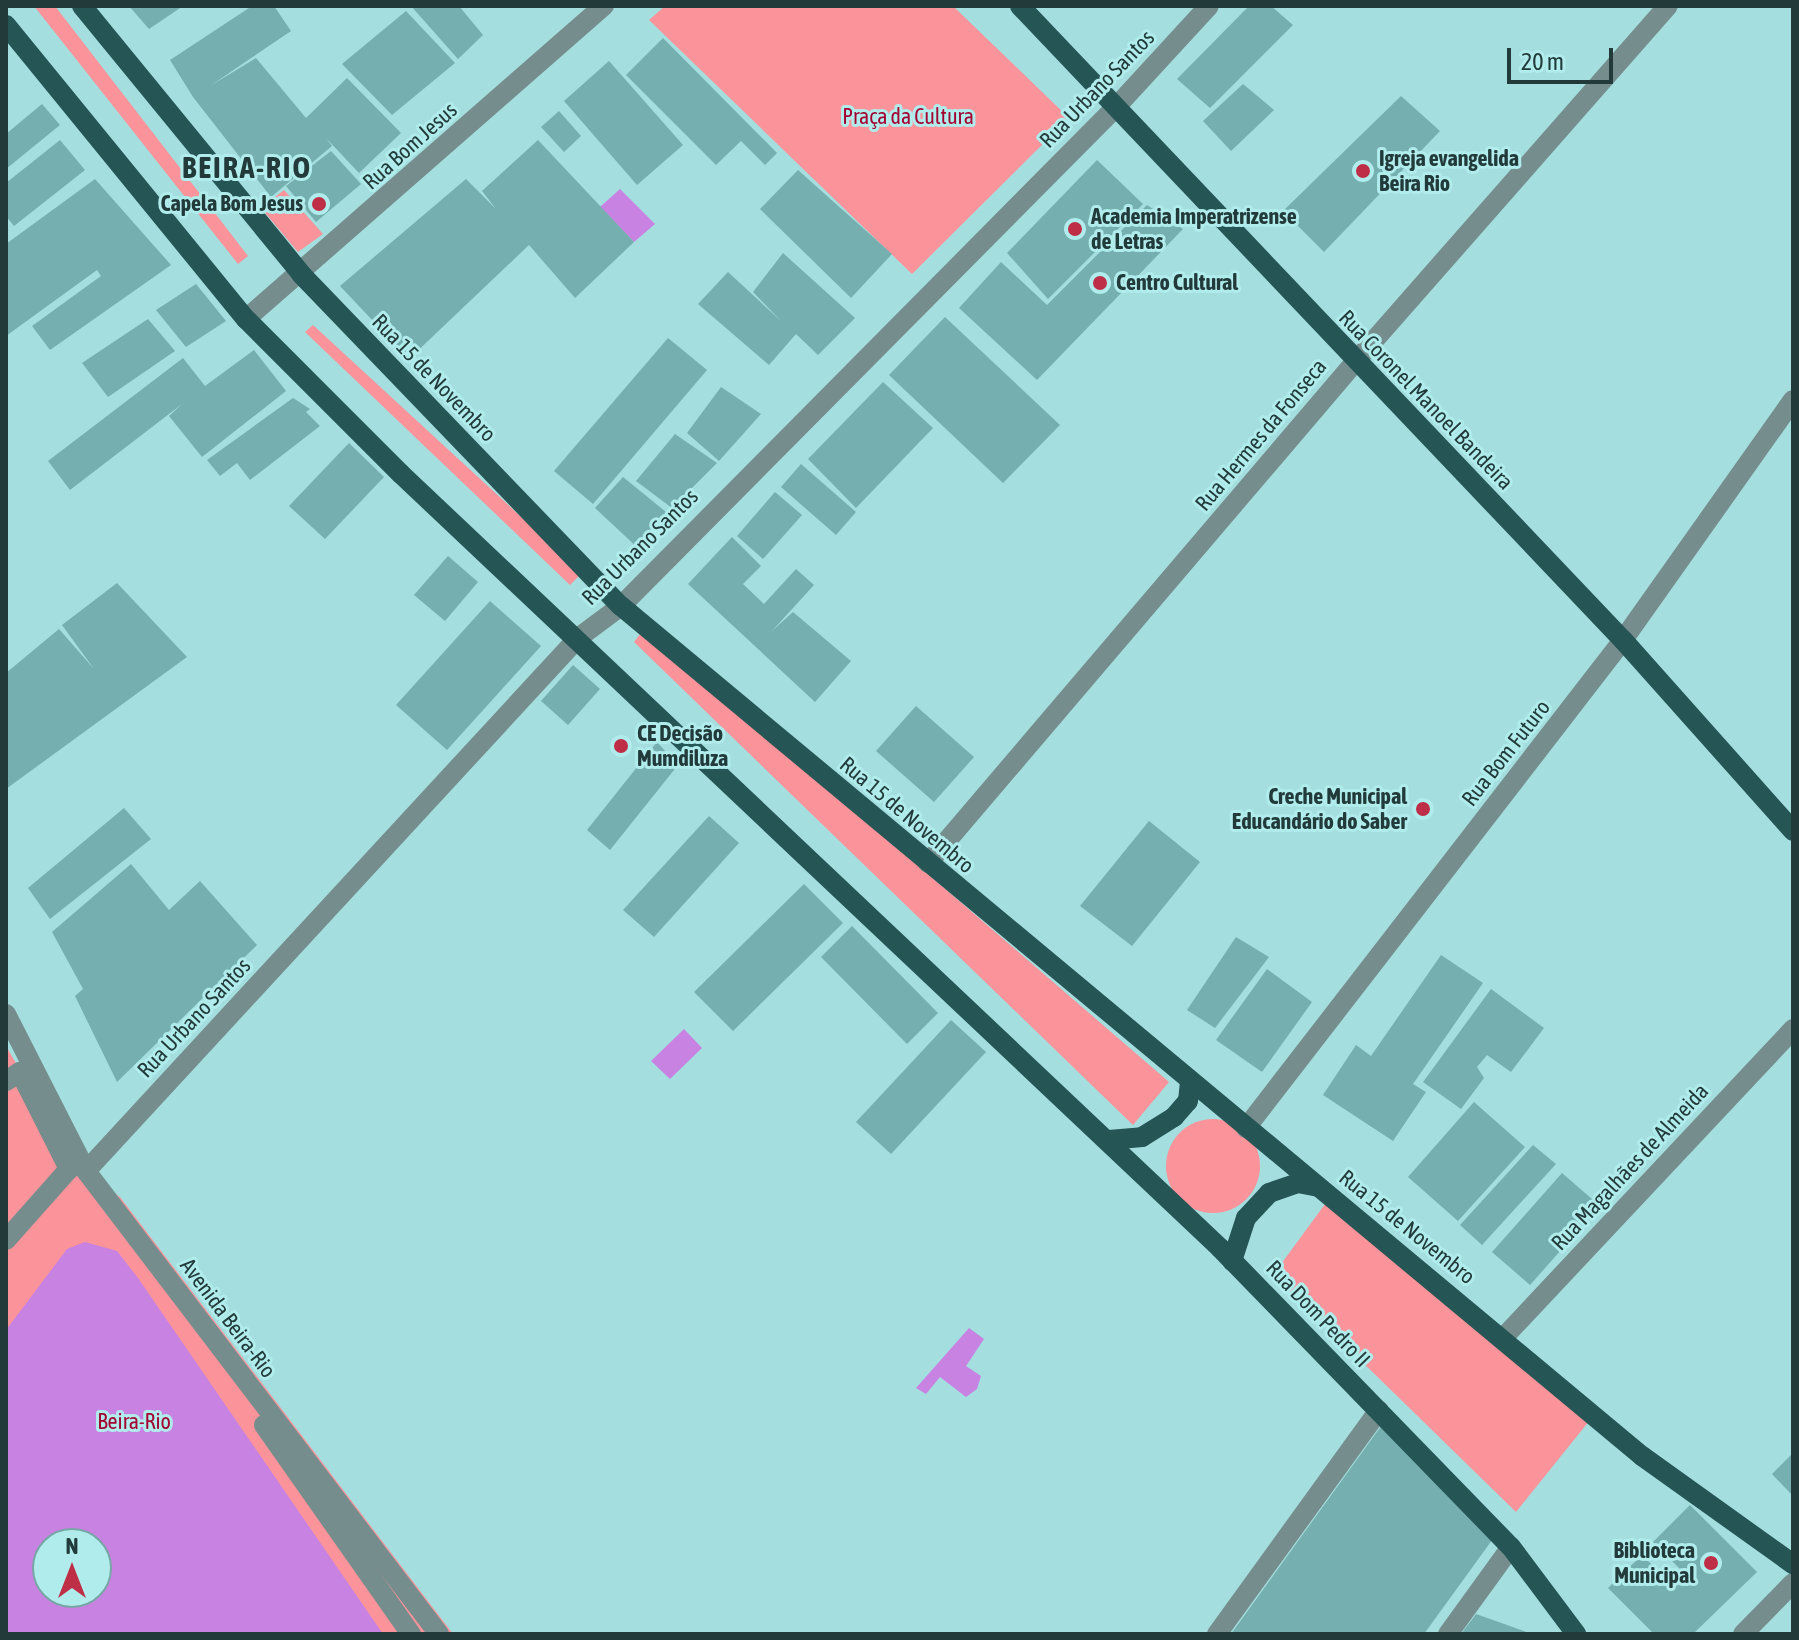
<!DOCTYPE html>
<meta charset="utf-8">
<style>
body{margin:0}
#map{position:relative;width:1799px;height:1640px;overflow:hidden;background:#a4dedf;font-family:"Asap Condensed",sans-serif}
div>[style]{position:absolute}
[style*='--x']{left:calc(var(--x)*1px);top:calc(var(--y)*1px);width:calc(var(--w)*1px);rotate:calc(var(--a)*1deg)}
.green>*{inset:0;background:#fa949a}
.round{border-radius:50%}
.water>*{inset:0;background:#c882e2}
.building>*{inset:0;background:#75afaf}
.minor>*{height:20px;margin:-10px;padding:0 10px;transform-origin:10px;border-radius:10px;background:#768d8d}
.major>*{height:20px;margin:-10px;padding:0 10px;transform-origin:10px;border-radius:10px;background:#265556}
.dots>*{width:22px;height:22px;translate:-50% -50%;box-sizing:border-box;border:4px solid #b1ecec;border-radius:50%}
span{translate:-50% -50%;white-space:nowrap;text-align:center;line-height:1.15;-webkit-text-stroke:6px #b1ecec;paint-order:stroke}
.street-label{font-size:22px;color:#223a3a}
.park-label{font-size:22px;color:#a40131}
.poi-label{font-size:22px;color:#223a3a;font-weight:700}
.left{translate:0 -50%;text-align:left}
.right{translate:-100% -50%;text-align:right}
.district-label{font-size:30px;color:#223a3a;font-weight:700;letter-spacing:2px}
.frame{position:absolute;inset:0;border:8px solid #223a3a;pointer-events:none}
.north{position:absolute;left:32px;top:1528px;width:80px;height:80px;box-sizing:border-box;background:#b1ecec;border:2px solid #78a5a5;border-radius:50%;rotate:0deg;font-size:22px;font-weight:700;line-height:32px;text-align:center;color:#223a3a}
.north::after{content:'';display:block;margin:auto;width:28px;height:36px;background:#bf2e47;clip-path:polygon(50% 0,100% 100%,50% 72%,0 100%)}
.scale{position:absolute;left:1507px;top:48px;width:106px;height:36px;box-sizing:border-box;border:4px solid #223a3a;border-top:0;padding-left:10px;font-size:24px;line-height:28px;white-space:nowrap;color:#223a3a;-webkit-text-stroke:6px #b1ecec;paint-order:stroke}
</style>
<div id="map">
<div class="green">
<div style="clip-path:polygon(34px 6px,55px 6px,248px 256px,238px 264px)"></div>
<div style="clip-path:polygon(665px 6px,953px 6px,1069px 118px,912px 274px,649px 20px)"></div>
<div style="clip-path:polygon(284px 190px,323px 234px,298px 252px,261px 208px)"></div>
<div style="clip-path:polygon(313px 325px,582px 573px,570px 585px,305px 332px)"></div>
<div style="clip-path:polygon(644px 629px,1169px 1082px,1133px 1125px,634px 642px)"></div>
<div style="clip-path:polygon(evenodd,6px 1046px,76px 1166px,120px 1197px,453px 1634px,6px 1634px,6px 1046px,48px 1544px,96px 1544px,96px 1592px,48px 1592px,48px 1544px)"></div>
<div class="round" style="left:1166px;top:1119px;width:94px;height:94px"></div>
<div style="clip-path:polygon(1328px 1200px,1594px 1415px,1516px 1512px,1273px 1275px)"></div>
</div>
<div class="water">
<div style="clip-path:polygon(620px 189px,655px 224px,634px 242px,600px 207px)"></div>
<div style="clip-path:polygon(684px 1029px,702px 1048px,670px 1079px,651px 1061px)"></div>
<div style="clip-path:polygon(evenodd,85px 1242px,117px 1251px,138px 1278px,383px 1634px,6px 1634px,6px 1330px,67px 1249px,85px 1242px,48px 1544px,96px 1544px,96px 1592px,48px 1592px,48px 1544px)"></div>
<div style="clip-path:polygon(969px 1328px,984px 1339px,966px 1366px,981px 1376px,977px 1389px,966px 1397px,940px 1377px,926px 1394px,916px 1388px)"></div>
</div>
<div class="building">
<div style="clip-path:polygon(129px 6px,183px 6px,149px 29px)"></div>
<div style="clip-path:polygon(252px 6px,274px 6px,291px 31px,210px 86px,256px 58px,306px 118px,347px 78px,401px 133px,359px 173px,326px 138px,332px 146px,271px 197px,193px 97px,170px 60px)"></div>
<div style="clip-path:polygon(411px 6px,459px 6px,483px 35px,458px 59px)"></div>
<div style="clip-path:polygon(1249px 6px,1271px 6px,1293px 25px,1210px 108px,1177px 79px)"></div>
<div style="clip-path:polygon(406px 11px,455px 63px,392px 115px,342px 64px)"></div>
<div style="clip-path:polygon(663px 38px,777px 153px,765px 165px,741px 141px,716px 165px,626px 75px)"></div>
<div style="clip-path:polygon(609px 61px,683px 145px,637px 185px,564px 101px)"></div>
<div style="clip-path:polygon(1243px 84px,1274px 110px,1231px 151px,1203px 121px)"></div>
<div style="clip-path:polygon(1401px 96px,1440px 131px,1324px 252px,1283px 211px)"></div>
<div style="clip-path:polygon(42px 104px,60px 125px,6px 169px,6px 134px)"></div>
<div style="clip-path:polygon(559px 111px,581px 136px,564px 152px,541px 127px)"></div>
<div style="clip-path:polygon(60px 140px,85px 170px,14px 226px,6px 216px,6px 183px)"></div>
<div style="clip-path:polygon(538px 140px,634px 242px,575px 298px,529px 245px,409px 359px,340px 286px,466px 179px,496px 209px,482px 191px)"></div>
<div style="clip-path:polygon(331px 151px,361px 184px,316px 222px,286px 186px)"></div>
<div style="clip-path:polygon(1097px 160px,1143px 204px,1048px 299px,1007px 253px)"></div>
<div style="clip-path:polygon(798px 170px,892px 254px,851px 298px,760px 209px)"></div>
<div style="clip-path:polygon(95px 179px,171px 265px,50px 350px,32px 326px,101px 276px,97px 270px,6px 336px,6px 244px)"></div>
<div style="clip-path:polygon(1147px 205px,1183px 229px,1037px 380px,959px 308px,1001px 262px,1047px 305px)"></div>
<div style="clip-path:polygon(783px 253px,855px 318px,818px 355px,796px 334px,769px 365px,698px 304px,728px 272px,781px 321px,753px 292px)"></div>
<div style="clip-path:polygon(196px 284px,226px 321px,186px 347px,156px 310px)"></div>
<div style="clip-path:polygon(945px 317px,1060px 425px,1003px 483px,889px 375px)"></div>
<div style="clip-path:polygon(148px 319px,175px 351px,108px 397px,82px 363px)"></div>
<div style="clip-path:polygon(668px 338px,707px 370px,593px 504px,554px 471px)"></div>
<div style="clip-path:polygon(254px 350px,286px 391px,202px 457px,169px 416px,182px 404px,70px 490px,48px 461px,183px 358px,205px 386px)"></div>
<div style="clip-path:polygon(883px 382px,933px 428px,856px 508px,808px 459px)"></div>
<div style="clip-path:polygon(721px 387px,761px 414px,719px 461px,687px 433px)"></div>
<div style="clip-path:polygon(293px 398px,310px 409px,306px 412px,320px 426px,250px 480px,237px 463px,220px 476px,207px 460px)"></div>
<div style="clip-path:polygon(675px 434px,717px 463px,672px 508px,636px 481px)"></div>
<div style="clip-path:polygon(349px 443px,384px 477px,325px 539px,289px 506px)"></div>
<div style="clip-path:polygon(801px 464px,856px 512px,836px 535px,781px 487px)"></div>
<div style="clip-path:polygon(623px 477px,666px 512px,640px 550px,595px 508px)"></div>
<div style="clip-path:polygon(775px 492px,802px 515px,763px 559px,737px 536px)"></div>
<div style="clip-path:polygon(732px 537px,761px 566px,743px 584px,764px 604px,796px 569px,814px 585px,772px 631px,793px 612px,851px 661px,815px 702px,688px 584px)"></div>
<div style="clip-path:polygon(448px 556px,478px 582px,445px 621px,414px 595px)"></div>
<div style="clip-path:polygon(117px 583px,187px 657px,6px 789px,6px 673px,59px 629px,94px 669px,62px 625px)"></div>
<div style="clip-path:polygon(490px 601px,541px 646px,447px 750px,396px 705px)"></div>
<div style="clip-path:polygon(573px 665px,600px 689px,568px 725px,541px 701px)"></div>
<div style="clip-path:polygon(916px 706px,974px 757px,934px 802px,876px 751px)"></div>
<div style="clip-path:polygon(657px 742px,678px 765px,610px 850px,587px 830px)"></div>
<div style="clip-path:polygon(124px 808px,151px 839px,50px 919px,28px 888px)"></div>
<div style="clip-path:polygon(709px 816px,739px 843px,654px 937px,623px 910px)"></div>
<div style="clip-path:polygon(1149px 821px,1200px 862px,1132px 946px,1080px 906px)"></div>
<div style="clip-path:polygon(131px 864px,169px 910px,200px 881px,257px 945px,117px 1082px,75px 996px,83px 989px,52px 932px)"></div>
<div style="clip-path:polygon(804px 884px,843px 923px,733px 1031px,694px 992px)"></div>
<div style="clip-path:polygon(852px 926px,938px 1013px,907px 1044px,821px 957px)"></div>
<div style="clip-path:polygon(1236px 937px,1269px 957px,1215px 1028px,1187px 1010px)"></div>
<div style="clip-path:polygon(1441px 955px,1483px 983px,1413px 1084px,1426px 1092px,1393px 1141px,1323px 1095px,1356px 1045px,1371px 1056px)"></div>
<div style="clip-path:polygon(1267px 969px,1312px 1002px,1262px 1072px,1216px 1040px)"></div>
<div style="clip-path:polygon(1491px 989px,1544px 1028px,1511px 1072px,1487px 1055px,1477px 1067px,1484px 1078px,1461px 1109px,1423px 1082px)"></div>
<div style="clip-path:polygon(951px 1020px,986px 1052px,891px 1154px,856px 1122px)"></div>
<div style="clip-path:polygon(1474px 1102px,1525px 1147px,1458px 1221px,1408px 1177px)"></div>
<div style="clip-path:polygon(1533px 1145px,1556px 1164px,1482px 1245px,1460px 1225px)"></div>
<div style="clip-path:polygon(1562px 1173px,1600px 1206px,1530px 1285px,1492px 1252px)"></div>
<div style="clip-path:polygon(1384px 1422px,1495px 1536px,1424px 1634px,1231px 1634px)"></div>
<div style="clip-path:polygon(1793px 1453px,1793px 1496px,1772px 1474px)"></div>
<div style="clip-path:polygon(1690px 1505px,1757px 1572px,1693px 1634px,1654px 1634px,1608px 1588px,1642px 1555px,1675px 1587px,1687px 1576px,1653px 1542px)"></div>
<div style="clip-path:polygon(1476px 1614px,1532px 1634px,1461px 1634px)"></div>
</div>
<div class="minor">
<div style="--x:246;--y:319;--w:476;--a:-41.2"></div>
<div style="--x:928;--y:863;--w:658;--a:-49.56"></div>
<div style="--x:1355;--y:362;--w:474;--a:-48.7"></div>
<div style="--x:6;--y:1014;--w:176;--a:63"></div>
<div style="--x:86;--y:1171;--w:582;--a:52.68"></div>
<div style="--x:6;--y:1081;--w:17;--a:-33"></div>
<div style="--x:20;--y:1072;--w:109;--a:63.2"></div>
<div style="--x:69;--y:1169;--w:95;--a:131.6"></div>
<div style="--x:1246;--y:1128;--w:617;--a:-52.31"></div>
<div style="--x:1623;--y:640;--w:294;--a:-54.7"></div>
<div style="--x:86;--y:1171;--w:725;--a:-47.29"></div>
<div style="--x:578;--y:638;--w:54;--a:-36.7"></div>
<div style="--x:621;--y:606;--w:703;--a:-45.23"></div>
<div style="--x:1116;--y:107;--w:137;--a:-47.4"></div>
<div style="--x:1503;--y:1338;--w:424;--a:-46.8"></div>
<div style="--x:264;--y:1425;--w:256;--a:54.9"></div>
<div style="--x:1217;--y:1634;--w:276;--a:-54.1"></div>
<div style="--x:1448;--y:1634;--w:107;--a:-54.1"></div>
<div style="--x:1743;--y:1634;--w:71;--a:-45.6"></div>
</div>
<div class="major">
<div style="--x:82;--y:6;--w:346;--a:50.7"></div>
<div style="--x:301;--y:274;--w:461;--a:46.1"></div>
<div style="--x:621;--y:606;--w:1329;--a:39.78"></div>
<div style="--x:1642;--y:1456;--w:186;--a:35.6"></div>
<div style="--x:1020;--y:6;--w:875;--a:46.44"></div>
<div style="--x:1623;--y:640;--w:256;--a:48.3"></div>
<div style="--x:6;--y:25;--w:380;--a:50.8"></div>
<div style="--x:246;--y:319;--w:219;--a:45"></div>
<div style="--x:401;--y:474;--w:1127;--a:43.38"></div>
<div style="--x:1220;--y:1248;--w:417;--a:45.8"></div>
<div style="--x:1511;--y:1547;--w:109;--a:53.2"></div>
<div style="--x:1109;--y:1140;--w:33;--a:-5"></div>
<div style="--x:1142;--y:1137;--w:38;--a:-32"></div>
<div style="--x:1174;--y:1117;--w:21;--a:-49"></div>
<div style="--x:1188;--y:1101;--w:19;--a:-84"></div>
<div style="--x:1232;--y:1261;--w:45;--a:-72"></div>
<div style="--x:1246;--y:1218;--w:34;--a:-47"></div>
<div style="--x:1269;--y:1193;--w:31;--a:-19"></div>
<div style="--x:1298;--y:1183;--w:21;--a:11"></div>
</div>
<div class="dots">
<div style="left:1363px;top:171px;background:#bf2e47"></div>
<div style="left:319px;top:204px;background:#bf2e47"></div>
<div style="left:1075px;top:229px;background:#bf2e47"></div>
<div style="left:1100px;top:283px;background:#bf2e47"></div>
<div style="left:621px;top:746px;background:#bf2e47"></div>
<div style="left:1423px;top:809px;background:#bf2e47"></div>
<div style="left:1711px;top:1563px;background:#bf2e47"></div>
</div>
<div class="street-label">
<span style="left:1097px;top:89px;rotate:-46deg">Rua Urbano Santos</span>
<span style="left:410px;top:146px;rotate:-42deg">Rua Bom Jesus</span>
<span style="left:434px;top:378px;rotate:46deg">Rua 15 de Novembro</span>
<span style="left:1426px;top:400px;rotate:46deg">Rua Coronel Manoel Bandeira</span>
<span style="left:1261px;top:435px;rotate:-50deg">Rua Hermes da Fonseca</span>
<span style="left:640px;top:547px;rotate:-45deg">Rua Urbano Santos</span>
<span style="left:1506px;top:753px;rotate:-52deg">Rua Bom Futuro</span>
<span style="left:907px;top:815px;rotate:40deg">Rua 15 de Novembro</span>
<span style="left:194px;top:1018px;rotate:-47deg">Rua Urbano Santos</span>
<span style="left:1630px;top:1167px;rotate:-47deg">Rua Magalhães de Almeida</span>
<span style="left:1407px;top:1227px;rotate:39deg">Rua 15 de Novembro</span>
<span style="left:1318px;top:1314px;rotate:46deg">Rua Dom Pedro II</span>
<span style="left:228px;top:1318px;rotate:53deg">Avenida Beira-Rio</span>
</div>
<div class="park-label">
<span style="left:908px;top:117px">Praça da Cultura</span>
<span style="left:134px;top:1422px">Beira-Rio</span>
</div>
<div class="poi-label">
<span class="left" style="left:1379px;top:171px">Igreja evangelida<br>Beira Rio</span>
<span class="right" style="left:303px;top:204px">Capela Bom Jesus</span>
<span class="left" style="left:1091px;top:229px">Academia Imperatrizense<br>de Letras</span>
<span class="left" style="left:1116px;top:283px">Centro Cultural</span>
<span class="left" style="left:637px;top:746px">CE Decisão<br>Mumdiluza</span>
<span class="right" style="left:1407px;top:809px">Creche Municipal<br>Educandário do Saber</span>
<span class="right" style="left:1695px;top:1563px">Biblioteca<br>Municipal</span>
</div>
<div class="district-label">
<span style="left:247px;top:167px">BEIRA-RIO</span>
</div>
<div class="frame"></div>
<div class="north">N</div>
<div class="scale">20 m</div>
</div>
